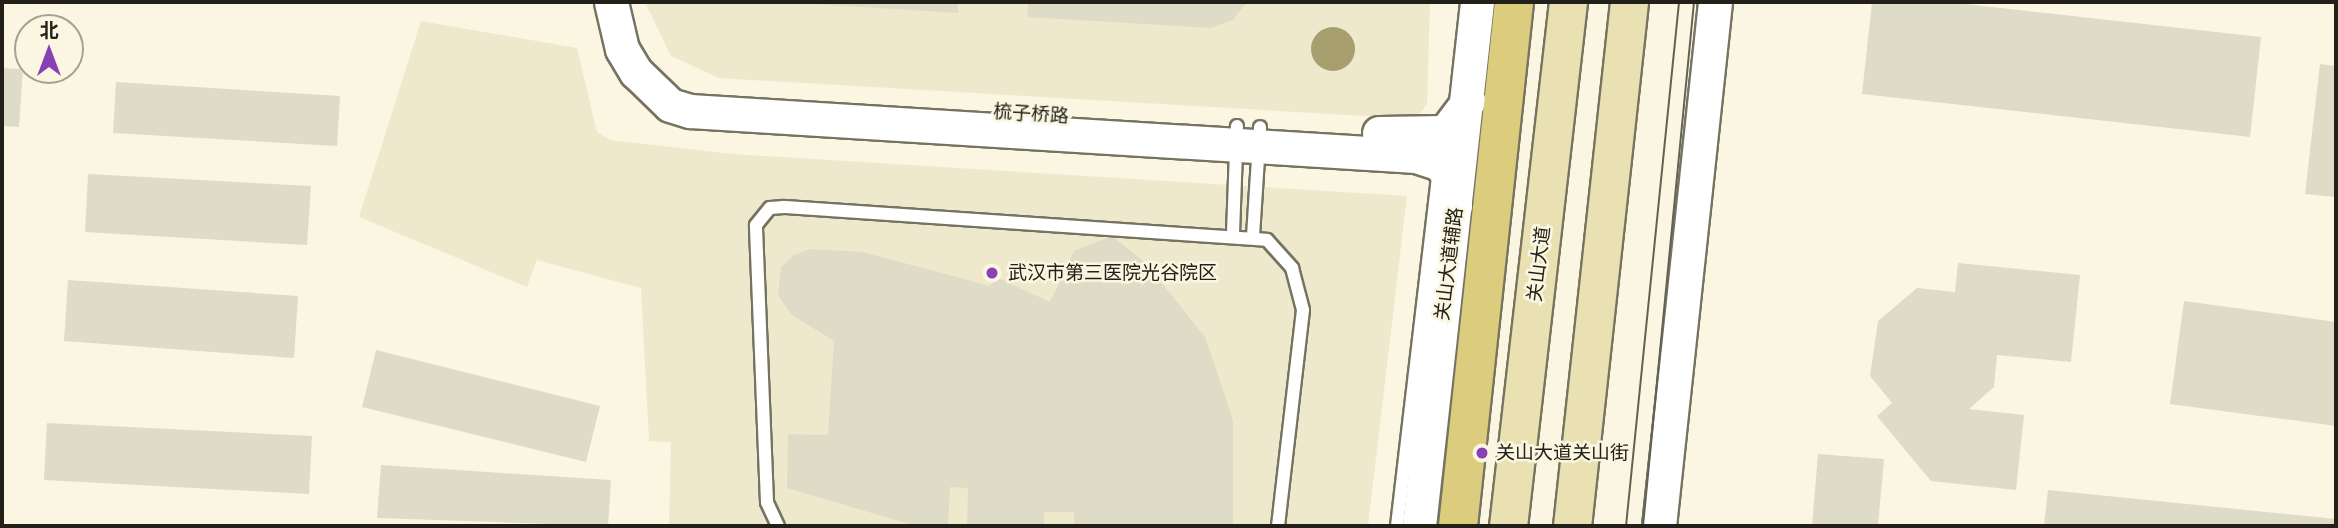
<!DOCTYPE html>
<meta charset="utf-8">
<style>
body{margin:0}
#map{position:relative;width:2338px;height:528px;overflow:hidden;background:#faf6e1;font-family:"PT Sans Narrow","Noto Sans SC",sans-serif}
div>[style]{position:absolute}
[style*='--x']{left:calc(var(--x)*1px);top:calc(var(--y)*1px);width:calc(var(--w)*1px);rotate:calc(var(--a)*1deg)}
.built>*{inset:0;background:#eee9cd}
.water>*{inset:0;background:#a79f6e}
.round{border-radius:50%}
.building>*{inset:0;background:#dedbc7}
.roads{filter:drop-shadow(2px 0 #767361) drop-shadow(-2px 0 #767361) drop-shadow(0 2px #767361) drop-shadow(0 -2px #767361)}
.lane>*{height:12px;margin:-6px;padding:0 6px;transform-origin:6px;border-radius:6px;background:#fff}
.secondary>*{height:33px;margin:-16.5px;padding:0 16.5px;transform-origin:16.5px;border-radius:16.5px;background:#fff}
.primary>*{height:37px;margin:-18.5px;padding:0 18.5px;transform-origin:18.5px;border-radius:18.5px;background:#e9e1b1}
.highway>*{height:38px;margin:-19px;padding:0 19px;transform-origin:19px;border-radius:19px;background:#dbcd7d}
.tram>*{height:2px;margin:-1px;padding:0 1px;transform-origin:1px;border-radius:1px;background:#636156}
.dots>*{width:19px;height:19px;translate:-50% -50%;box-sizing:border-box;border:4px solid #faf6e1;border-radius:50%}
span{translate:-50% -50%;white-space:nowrap;text-align:center;line-height:1.15;-webkit-text-stroke:5px #faf6e1;paint-order:stroke}
.street-label{font-size:19px;color:#222119}
.poi-label{font-size:19px;color:#222119}
.left{translate:0 -50%;text-align:left}
.frame{position:absolute;inset:0;border:4px solid #222119;pointer-events:none}
.north{position:absolute;left:14px;top:14px;width:70px;height:70px;box-sizing:border-box;background:#faf6e1;border:2px solid #a4a191;border-radius:50%;rotate:0deg;font-size:19px;font-weight:700;line-height:28px;text-align:center;color:#222119}
.north::after{content:'';display:block;margin:auto;width:24px;height:32px;background:#8741b4;clip-path:polygon(50% 0,100% 100%,50% 72%,0 100%)}
</style>
<div id="map">
<div class="built">
<div style="clip-path:polygon(645px 2px,1430px 2px,1427px 104px,1416px 119px,719px 78px,671px 56px)"></div>
<div style="clip-path:polygon(421px 21px,577px 48px,597px 132px,610px 140px,732px 154px,1407px 196px,1368px 526px,669px 526px,671px 442px,649px 441px,641px 288px,537px 260px,527px 287px,359px 217px)"></div>
</div>
<div class="water">
<div class="round" style="left:1311px;top:27px;width:44px;height:44px"></div>
</div>
<div class="building">
<div style="clip-path:polygon(780px 2px,958px 2px,958px 13px)"></div>
<div style="clip-path:polygon(1028px 2px,1247px 2px,1233px 20px,1211px 28px,1027px 17px)"></div>
<div style="clip-path:polygon(1872px 2px,1947px 2px,2261px 37px,2250px 137px,1862px 94px)"></div>
<div style="clip-path:polygon(2320px 64px,2336px 66px,2336px 197px,2305px 194px)"></div>
<div style="clip-path:polygon(2px 68px,23px 69px,19px 127px,2px 126px)"></div>
<div style="clip-path:polygon(116px 82px,340px 96px,337px 146px,113px 133px)"></div>
<div style="clip-path:polygon(88px 174px,311px 186px,307px 245px,85px 232px)"></div>
<div style="clip-path:polygon(1112px 236px,1146px 263px,1205px 337px,1233px 420px,1233px 526px,1074px 526px,1074px 512px,1044px 512px,1044px 526px,967px 526px,968px 488px,950px 487px,948px 526px,916px 526px,787px 488px,788px 434px,828px 435px,834px 341px,792px 315px,778px 295px,781px 267px,794px 255px,810px 249px,863px 252px,990px 286px,994px 276px,1050px 302px,1074px 251px)"></div>
<div style="clip-path:polygon(1958px 263px,2080px 275px,2071px 362px,1997px 355px,1994px 387px,1969px 409px,2024px 415px,2016px 490px,1931px 481px,1877px 416px,1892px 403px,1870px 376px,1878px 321px,1917px 288px,1955px 292px)"></div>
<div style="clip-path:polygon(68px 280px,298px 296px,294px 358px,64px 341px)"></div>
<div style="clip-path:polygon(2184px 301px,2336px 322px,2336px 426px,2170px 404px)"></div>
<div style="clip-path:polygon(376px 350px,600px 406px,586px 462px,362px 407px)"></div>
<div style="clip-path:polygon(47px 423px,312px 436px,309px 494px,44px 480px)"></div>
<div style="clip-path:polygon(1818px 454px,1884px 459px,1878px 526px,1812px 526px)"></div>
<div style="clip-path:polygon(381px 465px,611px 480px,608px 526px,377px 518px)"></div>
<div style="clip-path:polygon(2048px 490px,2336px 519px,2336px 526px,2044px 526px)"></div>
</div>
<div class="roads">
<div class="lane">
<div style="--x:1233;--y:233;--w:107;--a:-87.9"></div>
<div style="--x:1253;--y:236;--w:109;--a:-86.3"></div>
<div style="--x:778;--y:526;--w:26;--a:-115"></div>
<div style="--x:767;--y:502;--w:277;--a:-92.3"></div>
<div style="--x:756;--y:225;--w:22;--a:-51"></div>
<div style="--x:770;--y:208;--w:14;--a:-4"></div>
<div style="--x:784;--y:207;--w:484;--a:3.9"></div>
<div style="--x:1267;--y:240;--w:38;--a:48"></div>
<div style="--x:1292;--y:268;--w:43;--a:75.3"></div>
<div style="--x:1303;--y:310;--w:217;--a:96.6"></div>
<div style="--x:1397;--y:526;--w:351;--a:-83.3"></div>
</div>
<div class="secondary">
<div style="--x:611;--y:2;--w:48;--a:76.8"></div>
<div style="--x:622;--y:49;--w:27;--a:59"></div>
<div style="--x:636;--y:72;--w:47;--a:44.1"></div>
<div style="--x:670;--y:105;--w:21;--a:17"></div>
<div style="--x:690;--y:111;--w:727;--a:3.55"></div>
<div style="--x:1416;--y:156;--w:25;--a:18"></div>
<div style="--x:1440;--y:164;--w:19;--a:55"></div>
<div style="--x:1451;--y:180;--w:26;--a:81"></div>
<div style="--x:1379;--y:133;--w:66;--a:-0.9"></div>
<div style="--x:1445;--y:132;--w:39;--a:-53"></div>
<div style="--x:1419;--y:526;--w:527;--a:-83.68"></div>
<div style="--x:1659;--y:526;--w:527;--a:-83.9"></div>
</div>
<div class="primary">
<div style="--x:1508;--y:526;--w:527;--a:-83.47"></div>
<div style="--x:1572;--y:526;--w:527;--a:-83.79"></div>
</div>
<div class="highway">
<div style="--x:1458;--y:526;--w:527;--a:-83.9"></div>
</div>
</div>
<div class="tram">
<div style="--x:1626;--y:526;--w:527;--a:-84.22"></div>
<div style="--x:1643;--y:526;--w:526;--a:-84.44"></div>
</div>
<div class="dots">
<div style="left:992px;top:273px;background:#8741b4"></div>
<div style="left:1482px;top:453px;background:#8741b4"></div>
</div>
<div class="street-label">
<span style="left:1031px;top:114px;rotate:4deg">梳子桥路</span>
<span style="left:1449px;top:264px;rotate:-83deg">关山大道辅路</span>
<span style="left:1539px;top:264px;rotate:-83deg">关山大道</span>
</div>
<div class="poi-label">
<span class="left" style="left:1008px;top:273px">武汉市第三医院光谷院区</span>
<span class="left" style="left:1496px;top:453px">关山大道关山街</span>
</div>
<div class="frame"></div>
<div class="north">北</div>
</div>
